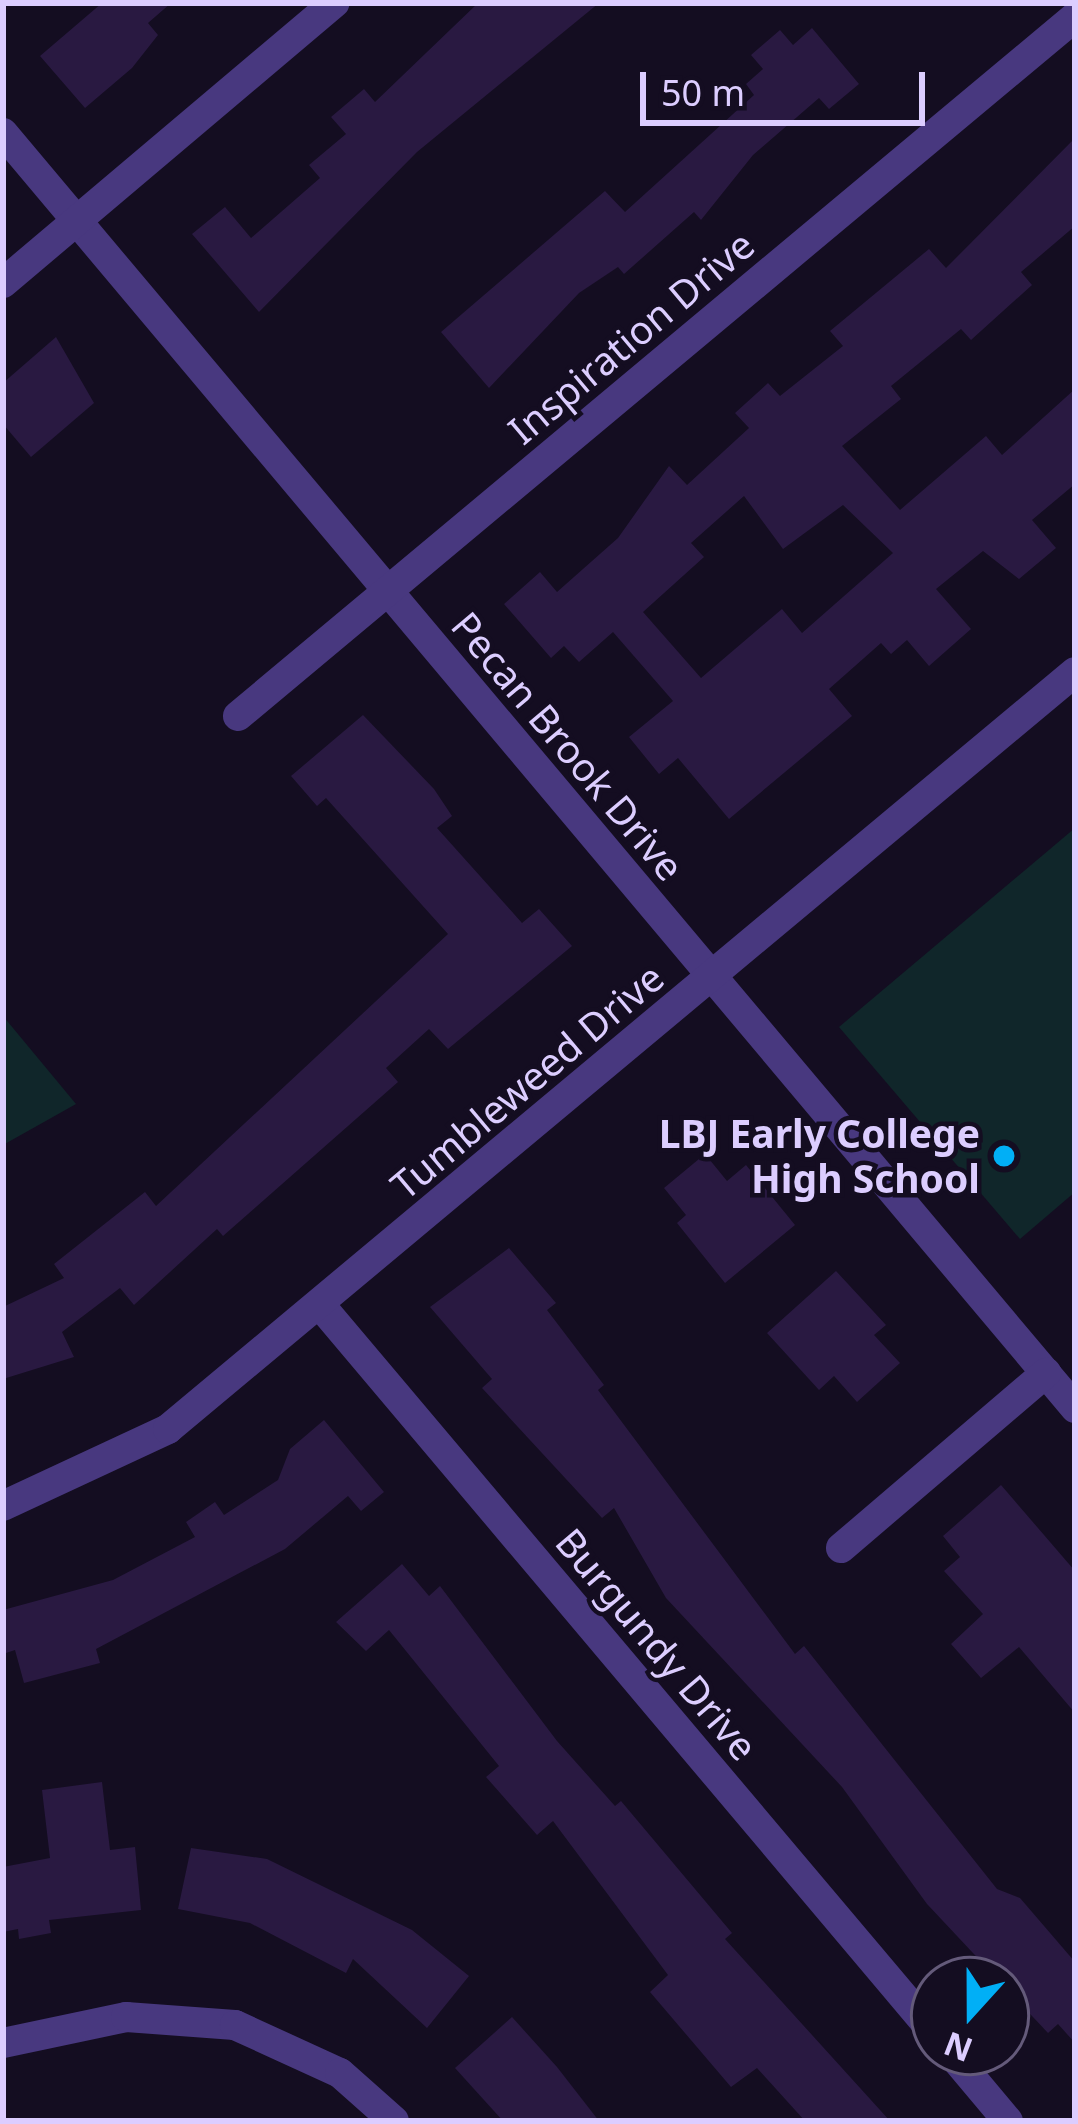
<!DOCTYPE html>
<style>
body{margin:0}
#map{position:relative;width:1078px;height:2124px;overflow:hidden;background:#140d21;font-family:"Noto Sans",sans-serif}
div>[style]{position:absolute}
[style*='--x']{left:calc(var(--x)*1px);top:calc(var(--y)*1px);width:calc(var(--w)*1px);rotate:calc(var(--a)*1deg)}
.green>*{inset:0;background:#10262a}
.building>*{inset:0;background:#291941}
.minor>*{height:30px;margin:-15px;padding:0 15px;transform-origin:15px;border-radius:15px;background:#48387f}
.dots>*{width:33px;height:33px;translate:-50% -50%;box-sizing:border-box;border:6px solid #140d21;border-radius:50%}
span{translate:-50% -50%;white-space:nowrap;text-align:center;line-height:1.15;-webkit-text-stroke:9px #140d21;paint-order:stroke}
.street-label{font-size:39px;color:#dccdff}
.poi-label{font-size:39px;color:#dccdff;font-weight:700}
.right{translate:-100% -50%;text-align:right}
.frame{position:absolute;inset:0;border:6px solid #dccdff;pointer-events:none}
.north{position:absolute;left:910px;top:1956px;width:120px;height:120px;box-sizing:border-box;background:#140d21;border:3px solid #645a7a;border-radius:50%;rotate:201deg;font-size:33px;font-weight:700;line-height:48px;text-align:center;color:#dccdff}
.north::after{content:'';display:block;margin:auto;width:42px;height:54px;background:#01aff6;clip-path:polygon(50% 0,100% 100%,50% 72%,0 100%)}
.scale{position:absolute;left:640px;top:72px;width:285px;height:54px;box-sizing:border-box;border:6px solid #dccdff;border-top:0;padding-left:15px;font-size:36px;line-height:42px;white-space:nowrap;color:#dccdff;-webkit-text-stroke:9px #140d21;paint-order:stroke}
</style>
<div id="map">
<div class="green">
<div style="clip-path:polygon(1075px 828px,1075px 1192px,1020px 1239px,839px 1027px)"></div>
<div style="clip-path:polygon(3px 1016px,76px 1104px,3px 1145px)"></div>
</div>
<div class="building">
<div style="clip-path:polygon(102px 3px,171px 3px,148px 23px,158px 35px,132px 68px,85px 108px,40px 56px)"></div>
<div style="clip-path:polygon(478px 3px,599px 3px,417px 152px,259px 312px,192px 234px,225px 207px,251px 238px,320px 178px,309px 165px,346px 134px,331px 117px,364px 89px,375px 102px)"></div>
<div style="clip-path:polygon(812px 28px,859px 84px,829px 109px,819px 98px,753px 155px,701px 220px,694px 212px,624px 274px,618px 267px,579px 293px,489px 388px,441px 332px,605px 191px,625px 212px,754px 95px,746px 84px,763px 69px,751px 55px,780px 30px,793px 45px)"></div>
<div style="clip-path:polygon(evenodd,1075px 138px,1075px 226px,1021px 272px,1032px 285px,971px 340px,961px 329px,891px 386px,901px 399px,842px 446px,900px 510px,986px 436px,1002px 455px,1075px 389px,1075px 484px,1032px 520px,1056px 548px,1019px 579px,983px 551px,936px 589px,971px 629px,929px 666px,907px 640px,891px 654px,881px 643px,829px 689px,852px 716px,729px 819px,678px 758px,659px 774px,629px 737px,673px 701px,613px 632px,579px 662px,564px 646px,551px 658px,504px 604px,540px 572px,557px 592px,618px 538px,669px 466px,687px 485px,749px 428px,735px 413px,768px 383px,780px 396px,843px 346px,830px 331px,929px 249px,946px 268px,1075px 138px,744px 496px,783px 549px,843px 505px,893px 553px,802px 633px,782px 609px,701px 678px,643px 612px,704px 557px,691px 543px,744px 496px)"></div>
<div style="clip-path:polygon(56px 337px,94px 403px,31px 457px,3px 424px,3px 383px)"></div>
<div style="clip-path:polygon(363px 715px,434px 789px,452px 816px,437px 828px,522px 923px,539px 909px,572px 946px,448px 1049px,429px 1029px,386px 1068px,398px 1082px,223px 1236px,217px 1229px,134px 1305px,120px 1288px,62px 1332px,74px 1357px,3px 1379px,3px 1307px,64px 1278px,54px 1264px,145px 1192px,156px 1206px,448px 934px,326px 798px,317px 806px,291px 776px)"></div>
<div style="clip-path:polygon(705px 1154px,727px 1181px,746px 1165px,795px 1225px,725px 1283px,677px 1223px,686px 1215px,664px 1188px)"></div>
<div style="clip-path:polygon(509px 1248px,556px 1303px,547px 1310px,604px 1385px,598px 1390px,795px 1654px,804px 1646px,997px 1889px,1020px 1898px,1075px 1962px,1075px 2043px,1058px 2024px,1048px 2033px,927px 1904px,842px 1787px,666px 1598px,614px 1508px,602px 1518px,482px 1388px,492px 1379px,430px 1307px)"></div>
<div style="clip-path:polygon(836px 1271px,886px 1325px,874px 1335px,900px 1363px,857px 1402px,834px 1376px,819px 1390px,767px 1333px)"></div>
<div style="clip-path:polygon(324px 1420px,384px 1492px,361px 1511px,348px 1496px,285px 1549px,96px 1649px,100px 1663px,24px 1683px,15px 1650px,3px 1654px,3px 1610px,113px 1580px,195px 1537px,186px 1522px,215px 1502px,224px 1515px,278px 1480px,290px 1449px)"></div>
<div style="clip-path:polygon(1001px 1485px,1075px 1571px,1075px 1713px,1019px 1647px,981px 1678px,951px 1644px,983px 1614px,944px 1571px,960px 1557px,943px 1536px)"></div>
<div style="clip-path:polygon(402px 1564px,429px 1596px,440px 1586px,557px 1741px,615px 1806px,621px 1801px,732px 1933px,725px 1939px,890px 2121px,805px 2121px,757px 2068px,731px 2087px,650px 1992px,668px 1975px,553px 1821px,537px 1835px,486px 1777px,499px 1766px,389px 1630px,366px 1651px,336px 1622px)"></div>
<div style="clip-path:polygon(102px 1782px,110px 1850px,135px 1847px,141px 1910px,49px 1920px,51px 1933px,19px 1939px,18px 1929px,3px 1932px,3px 1867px,50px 1858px,42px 1790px)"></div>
<div style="clip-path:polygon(191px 1848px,267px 1859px,412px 1930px,469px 1976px,427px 2028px,353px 1959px,346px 1973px,250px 1923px,178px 1909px)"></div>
<div style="clip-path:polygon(512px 2017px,557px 2067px,599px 2121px,503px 2121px,455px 2068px)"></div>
</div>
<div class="minor">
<div style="--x:3;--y:133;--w:1666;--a:49.94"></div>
<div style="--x:3;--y:283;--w:434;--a:-40.2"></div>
<div style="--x:238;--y:716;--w:1090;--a:-39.87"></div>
<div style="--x:321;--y:1306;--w:951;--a:49.86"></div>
<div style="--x:3;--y:1506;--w:182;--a:-25"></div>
<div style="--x:168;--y:1429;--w:1181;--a:-39.85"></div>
<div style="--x:841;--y:1548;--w:270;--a:-40.5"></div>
<div style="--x:3;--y:2043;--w:126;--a:-11.9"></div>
<div style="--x:126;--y:2017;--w:109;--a:4.2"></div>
<div style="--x:235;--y:2025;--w:115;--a:24.6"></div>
<div style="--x:340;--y:2073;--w:72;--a:41.6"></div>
<div style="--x:950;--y:2052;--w:90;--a:50"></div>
</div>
<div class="dots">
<div style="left:1004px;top:1156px;background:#01aff6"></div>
</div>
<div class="street-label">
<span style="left:631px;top:337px;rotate:-40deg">Inspiration Drive</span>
<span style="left:568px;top:746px;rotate:50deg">Pecan Brook Drive</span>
<span style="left:527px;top:1081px;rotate:-40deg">Tumbleweed Drive</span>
<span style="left:657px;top:1644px;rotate:50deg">Burgundy Drive</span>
</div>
<div class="poi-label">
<span class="right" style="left:980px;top:1156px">LBJ Early College<br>High School</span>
</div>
<div class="frame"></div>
<div class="north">N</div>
<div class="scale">50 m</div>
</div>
